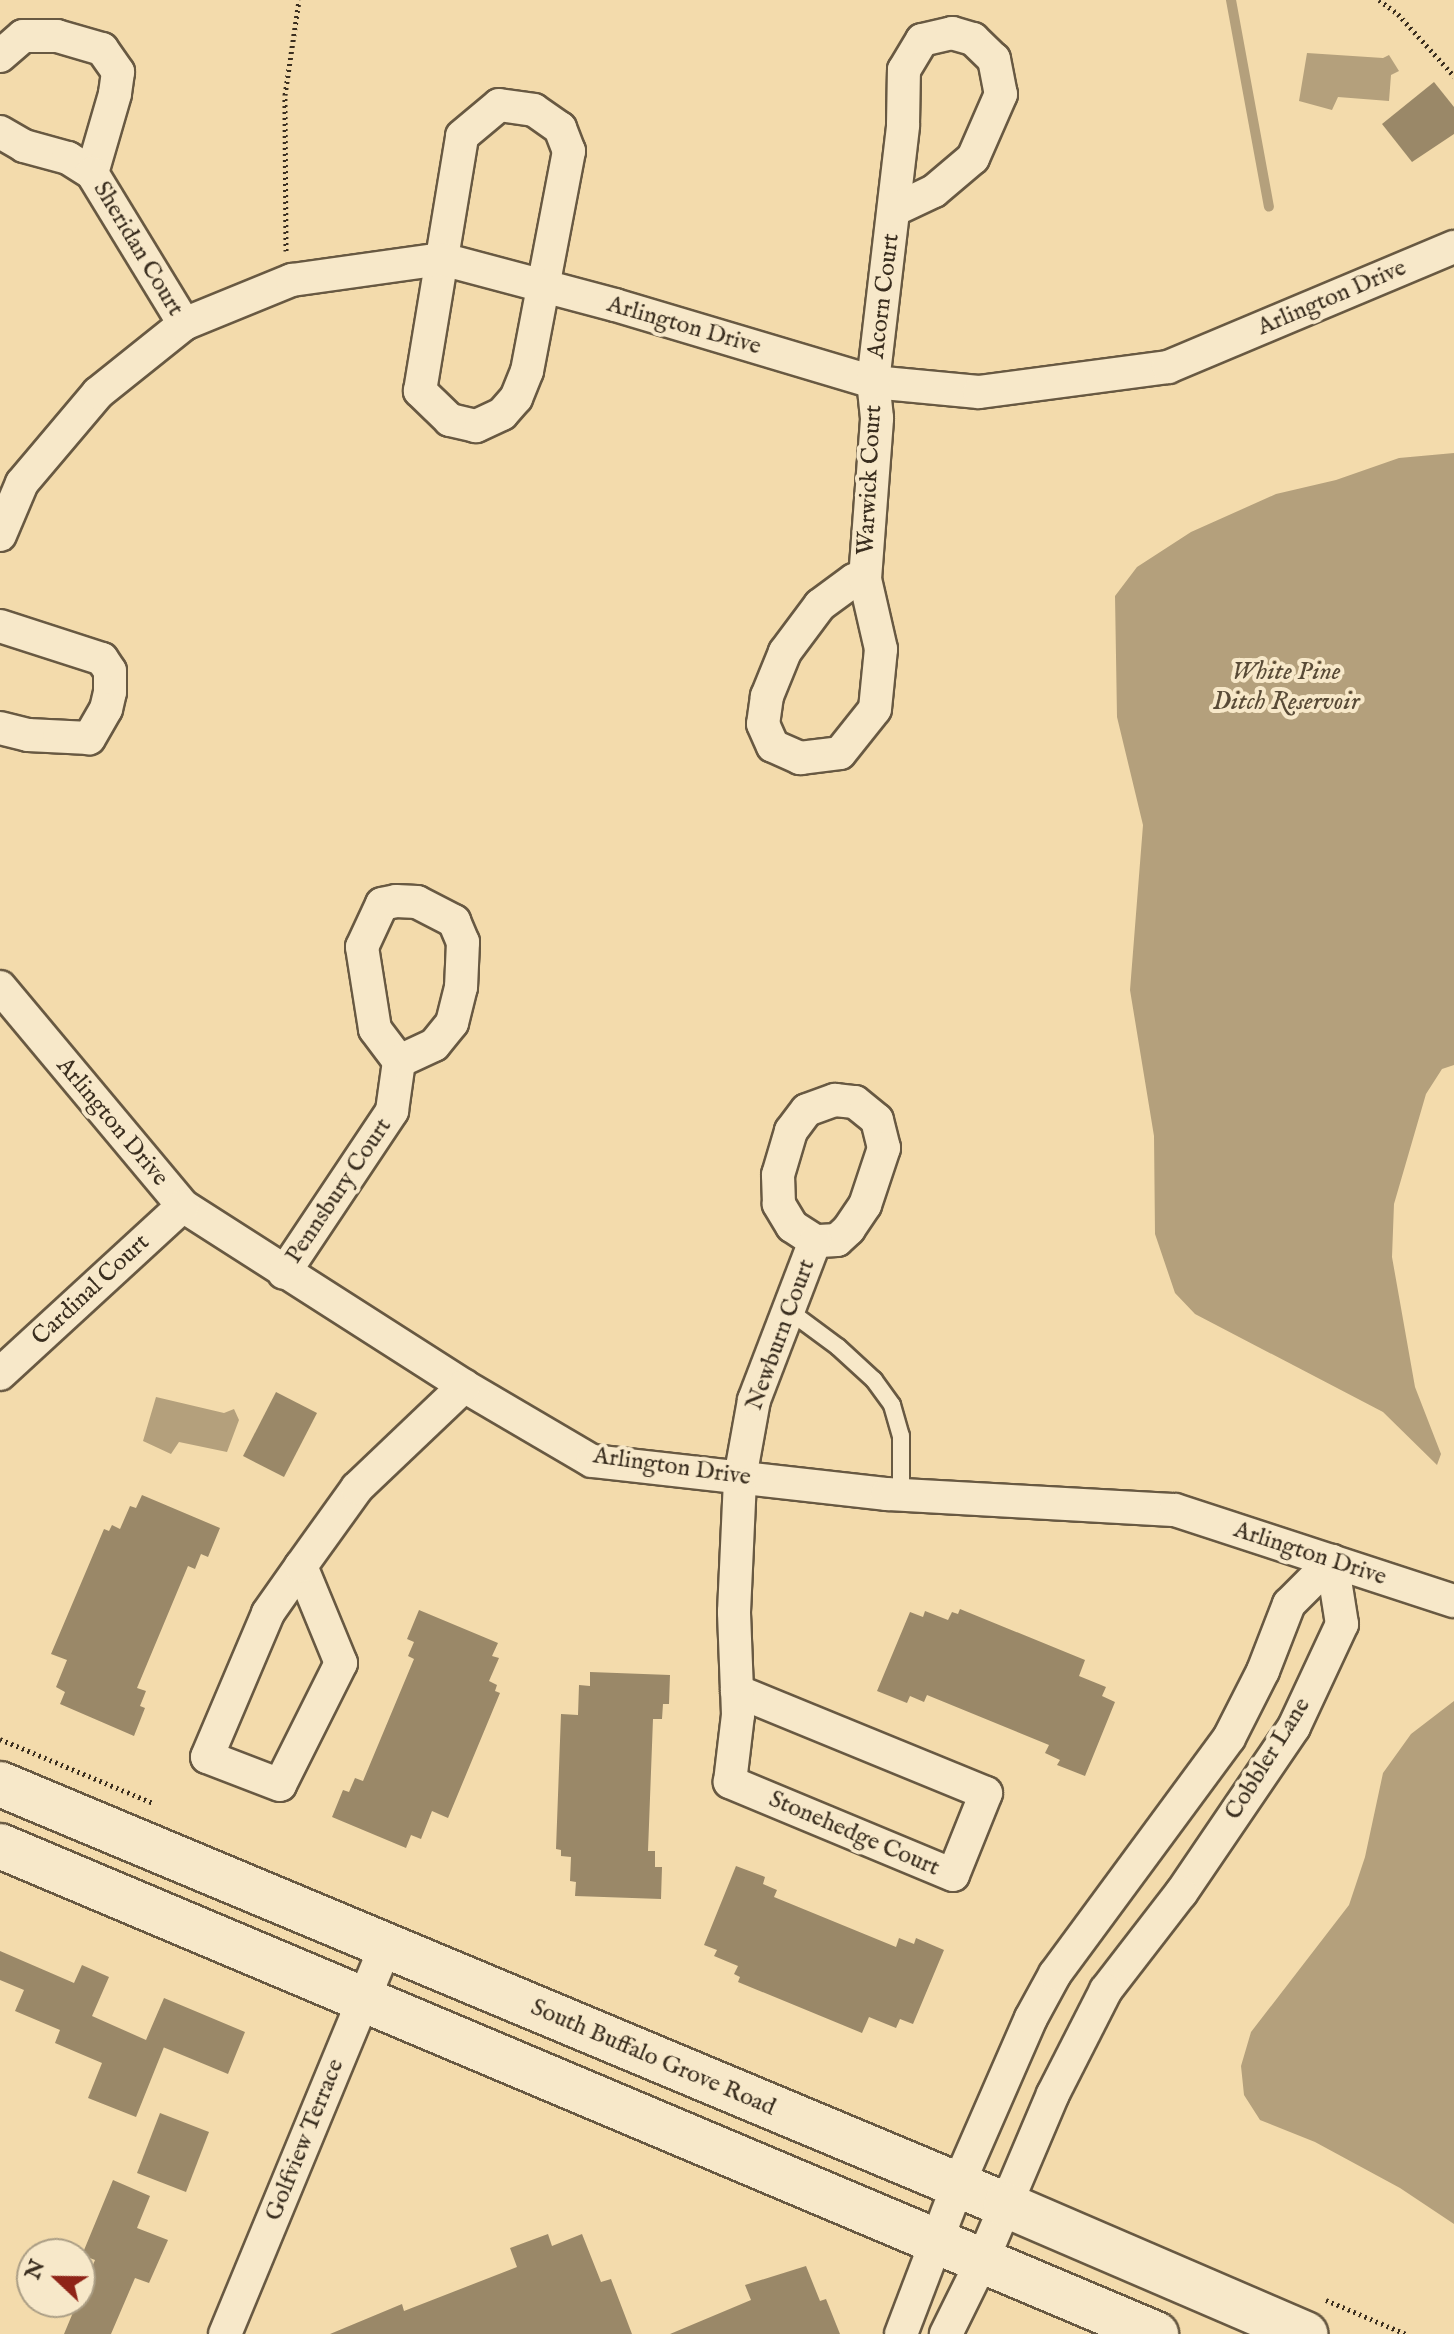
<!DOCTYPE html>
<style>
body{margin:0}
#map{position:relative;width:1454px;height:2334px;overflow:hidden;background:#f3dbac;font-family:"IM FELL English",serif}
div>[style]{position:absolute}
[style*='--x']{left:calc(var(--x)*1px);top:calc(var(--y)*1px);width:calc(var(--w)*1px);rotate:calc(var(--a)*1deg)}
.water>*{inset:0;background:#b4a07c}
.stream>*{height:10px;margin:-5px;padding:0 5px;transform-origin:5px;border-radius:5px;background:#b4a07c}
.building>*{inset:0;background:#9a8868}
.path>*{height:5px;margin-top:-2.5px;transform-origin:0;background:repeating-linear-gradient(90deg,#3a2e1f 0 2px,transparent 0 6px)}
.roads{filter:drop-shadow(2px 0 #685942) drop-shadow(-2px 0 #685942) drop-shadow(0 2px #685942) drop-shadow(0 -2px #685942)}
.service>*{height:16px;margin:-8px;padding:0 8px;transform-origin:8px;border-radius:8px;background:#f7e8c9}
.minor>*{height:32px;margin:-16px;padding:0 16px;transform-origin:16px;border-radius:16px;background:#f7e8c9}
.secondary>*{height:44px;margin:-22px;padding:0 22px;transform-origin:22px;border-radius:22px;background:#f7e8c9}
span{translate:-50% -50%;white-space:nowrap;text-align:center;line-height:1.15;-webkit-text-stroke:8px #f7e8c9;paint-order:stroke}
.street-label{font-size:24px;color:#3a2e1f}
.water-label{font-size:26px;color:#584a36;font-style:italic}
.north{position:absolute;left:16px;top:2238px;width:80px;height:80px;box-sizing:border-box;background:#f7e8c9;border:2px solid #ab9e85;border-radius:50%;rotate:292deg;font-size:22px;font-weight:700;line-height:32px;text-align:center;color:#3a2e1f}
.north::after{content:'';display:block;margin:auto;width:28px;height:36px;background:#8f2418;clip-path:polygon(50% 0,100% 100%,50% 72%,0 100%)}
</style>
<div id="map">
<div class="water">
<div style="clip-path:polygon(1307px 53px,1383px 58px,1389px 55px,1399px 71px,1391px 75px,1389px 101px,1338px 97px,1332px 110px,1299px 101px)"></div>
<div style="clip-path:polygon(1454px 453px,1454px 1065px,1442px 1069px,1426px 1094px,1394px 1204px,1392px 1257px,1415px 1387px,1441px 1454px,1437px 1465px,1383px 1412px,1195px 1314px,1175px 1293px,1155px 1234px,1154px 1136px,1130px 990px,1143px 825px,1117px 717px,1115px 596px,1137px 567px,1191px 532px,1276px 494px,1336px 480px,1399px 458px)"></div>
<div style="clip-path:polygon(156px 1397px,224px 1413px,234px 1409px,239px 1420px,227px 1452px,179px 1442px,171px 1454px,143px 1441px)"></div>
<div style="clip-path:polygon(1454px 1701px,1454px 2224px,1400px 2188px,1315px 2142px,1260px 2120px,1244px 2095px,1241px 2066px,1251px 2032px,1349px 1905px,1365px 1857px,1383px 1773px,1411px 1734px)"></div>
</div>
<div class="stream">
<div style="--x:1231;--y:0;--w:210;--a:79.6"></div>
</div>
<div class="building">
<div style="clip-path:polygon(1434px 82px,1454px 107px,1454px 134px,1412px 162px,1382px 124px)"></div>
<div style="clip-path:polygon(276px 1392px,317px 1413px,284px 1477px,243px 1456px)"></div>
<div style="clip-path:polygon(142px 1495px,220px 1528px,208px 1557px,201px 1554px,195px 1569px,188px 1566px,137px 1688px,146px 1691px,140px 1706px,145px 1708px,134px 1736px,60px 1704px,65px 1692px,56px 1687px,67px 1660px,51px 1654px,104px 1529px,109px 1531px,112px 1525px,120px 1529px,130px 1506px,136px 1508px)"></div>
<div style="clip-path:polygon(960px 1609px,1085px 1660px,1079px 1676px,1106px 1687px,1102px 1696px,1115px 1702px,1085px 1776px,1057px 1765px,1060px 1760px,1045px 1753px,1049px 1745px,927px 1695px,924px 1702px,910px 1696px,907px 1703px,877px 1691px,910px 1612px,923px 1617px,925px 1611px,948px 1620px,952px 1612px,958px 1614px)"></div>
<div style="clip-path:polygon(419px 1610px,498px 1643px,492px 1656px,499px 1658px,489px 1681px,497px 1685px,495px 1691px,500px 1693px,448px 1818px,432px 1811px,421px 1839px,411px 1835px,406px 1848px,332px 1817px,343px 1790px,349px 1792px,355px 1778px,363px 1781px,414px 1659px,408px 1656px,414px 1642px,407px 1639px)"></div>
<div style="clip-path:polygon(590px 1672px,670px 1675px,669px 1704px,663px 1704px,662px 1719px,653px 1719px,648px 1851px,655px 1851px,655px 1867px,662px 1867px,661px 1899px,575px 1896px,576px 1882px,570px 1881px,571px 1857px,561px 1856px,561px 1850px,556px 1849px,561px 1714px,578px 1715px,579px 1685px,590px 1686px)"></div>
<div style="clip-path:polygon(736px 1866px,765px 1877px,763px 1884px,777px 1890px,774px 1897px,896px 1947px,899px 1938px,914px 1944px,916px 1938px,944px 1950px,913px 2024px,900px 2019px,896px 2028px,869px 2017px,862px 2033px,738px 1982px,740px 1977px,734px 1974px,738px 1966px,714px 1956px,717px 1950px,704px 1945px)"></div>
<div style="clip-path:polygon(0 1951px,74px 1983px,82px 1965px,109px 1977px,92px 2016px,146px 2040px,164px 1998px,245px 2032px,228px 2074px,158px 2045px,164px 2047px,136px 2117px,88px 2098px,102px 2063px,55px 2043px,60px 2030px,15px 2011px,24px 1990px,0 1980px)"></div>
<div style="clip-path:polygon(160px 2113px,209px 2132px,186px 2192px,137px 2173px)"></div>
<div style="clip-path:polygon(113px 2180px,150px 2196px,137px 2228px,168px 2240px,149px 2283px,135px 2278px,111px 2334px,64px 2334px,95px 2260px,82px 2255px)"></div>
<div style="clip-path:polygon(548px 2234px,552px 2246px,582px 2234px,601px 2282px,611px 2279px,632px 2334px,330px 2334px,402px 2304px,404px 2311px,517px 2267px,510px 2248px)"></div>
<div style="clip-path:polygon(806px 2266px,820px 2301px,826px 2299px,840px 2334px,670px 2334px,751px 2300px,745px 2285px)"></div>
</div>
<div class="path">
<div style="--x:1379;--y:0;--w:24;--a:36"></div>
<div style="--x:1398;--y:14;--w:84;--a:47.9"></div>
<div style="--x:286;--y:251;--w:156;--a:-90.4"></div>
<div style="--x:285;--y:95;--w:96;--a:-81.6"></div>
<div style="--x:0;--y:1739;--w:166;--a:22.7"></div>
<div style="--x:1326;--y:2300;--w:87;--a:23"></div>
</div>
<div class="roads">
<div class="service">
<div style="--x:788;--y:1310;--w:62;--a:36.5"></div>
<div style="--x:838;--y:1347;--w:49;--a:42.5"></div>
<div style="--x:874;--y:1380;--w:31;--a:54"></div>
<div style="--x:892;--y:1405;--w:32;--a:74"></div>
<div style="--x:901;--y:1436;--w:59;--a:90"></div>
</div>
<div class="minor">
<div style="--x:0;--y:56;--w:30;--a:-41"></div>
<div style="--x:23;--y:36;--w:34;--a:0"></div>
<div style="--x:57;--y:36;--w:47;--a:16.1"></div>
<div style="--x:102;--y:49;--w:28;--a:55"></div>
<div style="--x:118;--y:72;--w:22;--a:98"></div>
<div style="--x:115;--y:94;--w:82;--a:106.2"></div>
<div style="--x:499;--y:105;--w:35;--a:8"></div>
<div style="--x:534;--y:110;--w:32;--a:35"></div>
<div style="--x:560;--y:128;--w:25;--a:69"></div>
<div style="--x:569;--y:151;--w:224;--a:100.8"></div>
<div style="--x:527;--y:371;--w:29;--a:112"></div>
<div style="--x:516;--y:398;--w:21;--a:131"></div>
<div style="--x:502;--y:414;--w:29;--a:155"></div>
<div style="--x:476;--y:426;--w:27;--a:-167"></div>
<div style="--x:450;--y:420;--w:42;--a:-136"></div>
<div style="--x:420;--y:391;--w:258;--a:-80.6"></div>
<div style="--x:462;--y:136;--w:48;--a:-40"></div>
<div style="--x:0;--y:132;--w:28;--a:30"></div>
<div style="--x:24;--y:146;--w:46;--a:15.3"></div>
<div style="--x:68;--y:158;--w:28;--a:32"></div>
<div style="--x:92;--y:173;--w:177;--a:58.6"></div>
<div style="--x:0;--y:535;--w:56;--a:-67.1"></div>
<div style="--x:22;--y:483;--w:118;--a:-49.8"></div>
<div style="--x:98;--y:393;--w:110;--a:-38.7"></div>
<div style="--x:184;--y:324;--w:117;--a:-22.2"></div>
<div style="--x:292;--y:280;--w:151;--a:-8"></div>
<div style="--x:442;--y:259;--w:179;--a:14.9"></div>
<div style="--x:615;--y:305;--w:269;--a:16.6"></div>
<div style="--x:873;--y:382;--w:106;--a:5.4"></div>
<div style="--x:979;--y:392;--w:191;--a:-7.5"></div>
<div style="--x:1168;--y:367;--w:310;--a:-22.8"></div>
<div style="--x:865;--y:579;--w:11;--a:175"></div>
<div style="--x:854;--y:580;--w:42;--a:143.7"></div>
<div style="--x:820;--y:605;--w:59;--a:126.7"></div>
<div style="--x:785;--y:652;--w:48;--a:112.2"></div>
<div style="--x:767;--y:696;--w:28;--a:98"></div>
<div style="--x:763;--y:724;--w:24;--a:66"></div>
<div style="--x:773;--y:746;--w:30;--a:24"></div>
<div style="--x:800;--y:758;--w:40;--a:-7.1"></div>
<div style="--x:840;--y:753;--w:56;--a:-51.5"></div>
<div style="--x:875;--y:709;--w:60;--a:-84.3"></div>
<div style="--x:881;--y:649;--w:72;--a:-102.9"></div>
<div style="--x:865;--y:579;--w:161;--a:-85.7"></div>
<div style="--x:877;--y:418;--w:36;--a:-96"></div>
<div style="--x:873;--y:382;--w:259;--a:-83.3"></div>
<div style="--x:903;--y:125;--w:55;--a:-89"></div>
<div style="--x:904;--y:70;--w:35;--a:-59"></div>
<div style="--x:922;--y:40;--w:31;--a:-13"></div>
<div style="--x:952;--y:33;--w:22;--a:16"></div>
<div style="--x:973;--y:39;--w:29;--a:44"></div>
<div style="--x:994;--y:59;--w:36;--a:79"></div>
<div style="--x:1001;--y:94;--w:70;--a:113.6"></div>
<div style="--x:973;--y:158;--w:51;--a:139.8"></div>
<div style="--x:934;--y:191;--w:44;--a:154.6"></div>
<div style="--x:0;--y:626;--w:107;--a:17.9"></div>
<div style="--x:102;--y:659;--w:14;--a:56"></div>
<div style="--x:110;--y:671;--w:21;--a:90"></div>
<div style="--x:110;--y:692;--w:17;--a:103"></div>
<div style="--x:106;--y:709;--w:34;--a:120"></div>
<div style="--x:89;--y:738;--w:61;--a:-177.2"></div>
<div style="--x:28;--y:735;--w:29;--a:-166"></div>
<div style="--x:0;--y:987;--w:285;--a:50.1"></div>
<div style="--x:183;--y:1206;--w:334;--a:32.6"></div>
<div style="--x:464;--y:1386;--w:148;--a:30.4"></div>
<div style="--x:592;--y:1461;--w:297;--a:6.4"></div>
<div style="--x:887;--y:1494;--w:288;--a:3.2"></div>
<div style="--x:1175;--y:1510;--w:293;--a:18.1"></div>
<div style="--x:835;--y:1100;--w:20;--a:6"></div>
<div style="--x:855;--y:1102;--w:28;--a:39"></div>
<div style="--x:877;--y:1120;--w:29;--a:76"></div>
<div style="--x:884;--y:1148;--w:60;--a:108.4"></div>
<div style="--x:865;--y:1205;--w:29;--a:124"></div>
<div style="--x:849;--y:1229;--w:16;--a:137"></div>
<div style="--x:837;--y:1240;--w:22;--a:177"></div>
<div style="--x:815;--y:1241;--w:27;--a:-147"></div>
<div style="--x:792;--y:1226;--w:26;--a:-121"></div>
<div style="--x:779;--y:1204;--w:29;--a:-92"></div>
<div style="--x:778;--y:1175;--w:46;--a:-73.5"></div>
<div style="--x:791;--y:1131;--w:26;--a:-53"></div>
<div style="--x:807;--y:1110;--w:30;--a:-20"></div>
<div style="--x:284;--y:1273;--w:195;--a:-56.3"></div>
<div style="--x:392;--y:1111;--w:50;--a:-82"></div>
<div style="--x:399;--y:1061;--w:40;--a:-127"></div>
<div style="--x:375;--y:1029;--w:83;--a:-99"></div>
<div style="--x:362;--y:947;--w:47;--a:-65.1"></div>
<div style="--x:382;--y:904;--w:14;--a:-12"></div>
<div style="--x:396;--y:901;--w:21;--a:3"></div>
<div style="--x:417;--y:902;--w:42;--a:27.2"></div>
<div style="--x:454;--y:921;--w:23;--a:67"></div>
<div style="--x:463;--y:942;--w:45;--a:92.5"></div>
<div style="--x:461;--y:987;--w:37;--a:104"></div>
<div style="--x:452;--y:1023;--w:28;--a:129"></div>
<div style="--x:434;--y:1045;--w:38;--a:155"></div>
<div style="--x:0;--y:1374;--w:248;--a:-42.6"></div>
<div style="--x:301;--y:1566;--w:105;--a:67.6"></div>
<div style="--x:341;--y:1663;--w:136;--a:116.6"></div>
<div style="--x:280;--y:1785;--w:78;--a:-159"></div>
<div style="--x:207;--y:1757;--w:156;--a:-67"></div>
<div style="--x:268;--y:1613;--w:57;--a:-54.9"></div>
<div style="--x:301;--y:1566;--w:96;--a:-54.3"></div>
<div style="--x:357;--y:1488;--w:148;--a:-43.6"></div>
<div style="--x:737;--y:1691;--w:269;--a:22.3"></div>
<div style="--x:986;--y:1793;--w:88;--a:111.9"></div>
<div style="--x:953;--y:1875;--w:242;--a:-157.4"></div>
<div style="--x:730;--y:1782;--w:67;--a:-83.2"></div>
<div style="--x:738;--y:1715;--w:24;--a:-92"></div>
<div style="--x:737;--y:1691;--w:79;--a:-92.2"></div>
<div style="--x:734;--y:1612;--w:134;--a:-87.4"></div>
<div style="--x:740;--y:1478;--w:79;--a:-79.8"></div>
<div style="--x:754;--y:1400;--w:170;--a:-69"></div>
<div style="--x:225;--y:2334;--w:420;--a:-67.5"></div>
<div style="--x:901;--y:2334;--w:160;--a:-69.1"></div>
<div style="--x:958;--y:2185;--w:182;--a:-66.4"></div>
<div style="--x:1031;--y:2018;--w:50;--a:-61.4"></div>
<div style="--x:1055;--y:1974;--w:293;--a:-53.6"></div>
<div style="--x:1229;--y:1738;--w:75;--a:-63.1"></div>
<div style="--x:1263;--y:1671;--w:72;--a:-68.8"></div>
<div style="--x:1289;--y:1604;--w:61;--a:-45"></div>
<div style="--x:1332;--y:1561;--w:64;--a:81"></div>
<div style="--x:1342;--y:1624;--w:114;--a:115"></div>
<div style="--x:1294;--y:1727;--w:201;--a:124.2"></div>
<div style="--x:1181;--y:1893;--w:123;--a:127.7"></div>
<div style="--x:1106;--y:1990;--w:117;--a:117"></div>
<div style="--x:1053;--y:2094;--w:179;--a:113"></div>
<div style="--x:983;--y:2259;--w:84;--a:116.3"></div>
</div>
<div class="secondary">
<div style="--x:0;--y:1784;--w:1091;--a:22.71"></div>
<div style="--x:1006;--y:2205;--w:326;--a:23.3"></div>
<div style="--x:0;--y:1846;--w:1255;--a:22.89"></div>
</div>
</div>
<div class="street-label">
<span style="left:138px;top:249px;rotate:59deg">Sheridan Court</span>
<span style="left:884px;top:296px;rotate:-83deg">Acorn Court</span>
<span style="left:1332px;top:298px;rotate:-23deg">Arlington Drive</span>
<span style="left:684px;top:326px;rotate:16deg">Arlington Drive</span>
<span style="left:870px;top:480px;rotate:-87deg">Warwick Court</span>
<span style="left:112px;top:1122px;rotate:50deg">Arlington Drive</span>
<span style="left:339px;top:1191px;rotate:-56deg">Pennsbury Court</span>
<span style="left:91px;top:1290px;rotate:-43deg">Cardinal Court</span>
<span style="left:781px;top:1335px;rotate:-70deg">Newburn Court</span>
<span style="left:672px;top:1467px;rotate:8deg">Arlington Drive</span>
<span style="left:1310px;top:1554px;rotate:18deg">Arlington Drive</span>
<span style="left:1268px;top:1759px;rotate:-58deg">Cobbler Lane</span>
<span style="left:854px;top:1834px;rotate:23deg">Stonehedge Court</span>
<span style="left:653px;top:2058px;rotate:23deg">South Buffalo Grove Road</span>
<span style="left:305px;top:2140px;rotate:-68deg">Golfview Terrace</span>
</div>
<div class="water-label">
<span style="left:1286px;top:687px">White Pine<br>Ditch Reservoir</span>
</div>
<div class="north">N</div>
</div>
